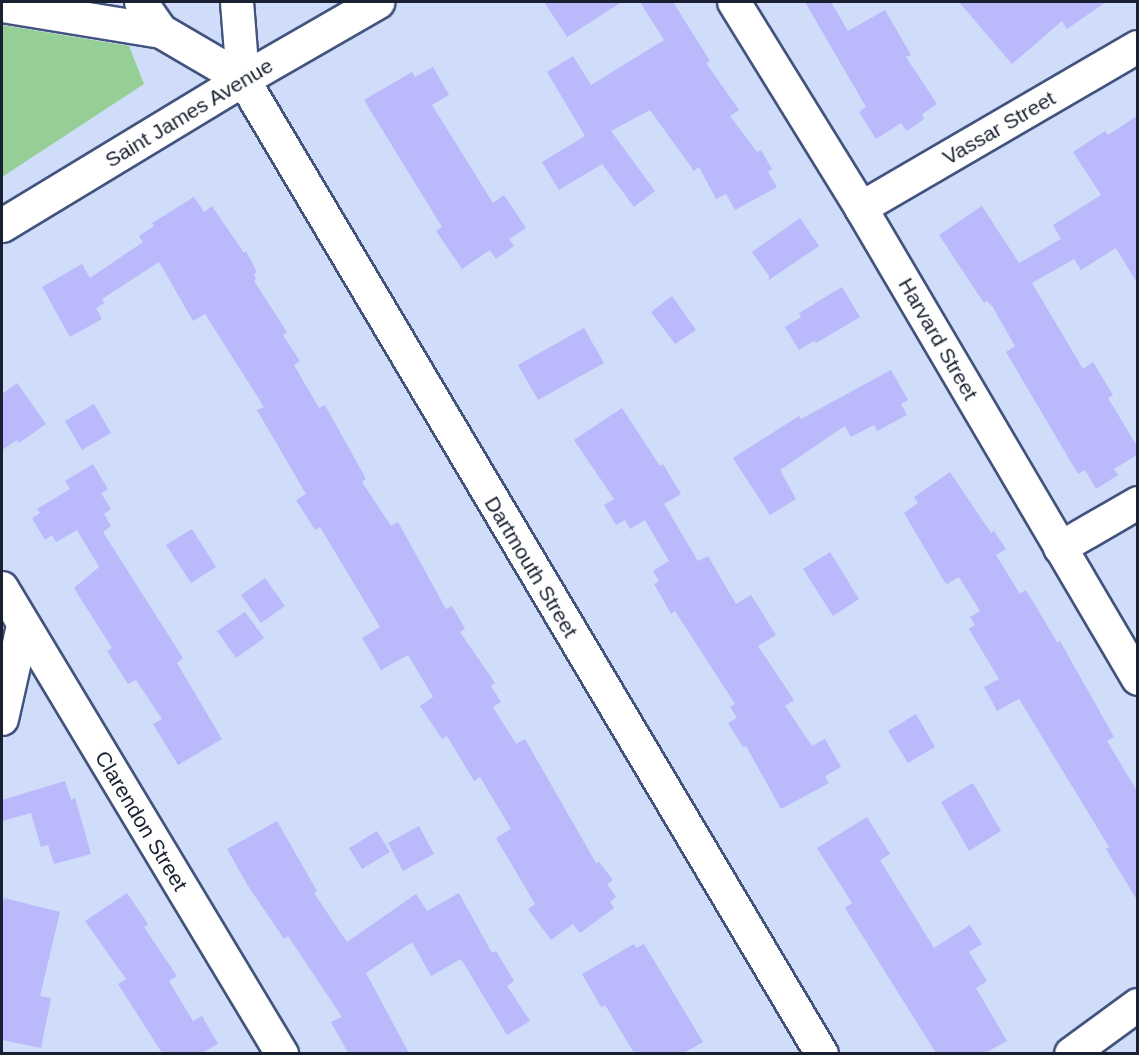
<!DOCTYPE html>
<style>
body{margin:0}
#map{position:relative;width:1139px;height:1055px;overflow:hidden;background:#cfddfb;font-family:Helvetica,sans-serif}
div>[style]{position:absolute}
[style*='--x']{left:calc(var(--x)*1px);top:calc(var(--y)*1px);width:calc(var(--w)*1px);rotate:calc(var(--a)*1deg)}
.green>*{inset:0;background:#95cf96}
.building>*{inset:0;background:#bab9fb}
.roads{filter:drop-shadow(2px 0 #42547e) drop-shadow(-2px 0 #42547e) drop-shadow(0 2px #42547e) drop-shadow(0 -2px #42547e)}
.minor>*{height:32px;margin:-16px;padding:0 16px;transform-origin:16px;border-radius:16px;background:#fff}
.major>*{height:33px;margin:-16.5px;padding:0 16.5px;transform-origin:16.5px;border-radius:16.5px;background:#fff}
span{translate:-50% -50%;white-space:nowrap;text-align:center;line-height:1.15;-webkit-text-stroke:4.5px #fefefe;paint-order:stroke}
.street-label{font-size:21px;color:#182031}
.frame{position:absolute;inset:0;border:3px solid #182031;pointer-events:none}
</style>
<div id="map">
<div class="green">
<div style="clip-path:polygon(2px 25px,129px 46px,144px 84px,2px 177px)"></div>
</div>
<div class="building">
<div style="clip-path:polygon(544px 2px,622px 2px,567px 37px)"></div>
<div style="clip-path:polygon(640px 2px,673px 2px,710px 61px,706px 63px,739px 110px,730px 116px,757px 152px,761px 150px,772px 169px,768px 172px,777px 187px,735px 210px,726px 194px,716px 199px,699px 167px,694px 171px,650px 110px,611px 131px,655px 191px,634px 207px,602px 164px,559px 190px,542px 162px,585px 136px,547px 72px,573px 56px,591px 85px,664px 40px)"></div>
<div style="clip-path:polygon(805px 2px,831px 2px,848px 31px,885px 10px,911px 55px,906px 57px,937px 104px,922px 114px,924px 119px,907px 131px,901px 123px,876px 139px,859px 112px,866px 107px)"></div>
<div style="clip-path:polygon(959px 2px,1106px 2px,1067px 29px,1062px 21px,1012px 64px)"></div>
<div style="clip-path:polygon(433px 67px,449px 95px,432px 105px,493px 203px,504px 195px,526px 228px,509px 239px,514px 246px,496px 259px,490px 250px,462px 269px,436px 231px,442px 227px,364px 100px,412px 72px,415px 77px)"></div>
<div style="clip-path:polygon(1137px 116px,1137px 283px,1116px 248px,1081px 270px,1074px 259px,1032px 283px,1083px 369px,1093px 362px,1113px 395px,1108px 398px,1137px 446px,1137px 455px,1114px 469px,1118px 475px,1096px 489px,1085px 470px,1078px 474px,1006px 352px,1015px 346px,992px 306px,987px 301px,984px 303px,939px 235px,982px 206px,1019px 263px,1061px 239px,1053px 225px,1101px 195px,1073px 152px,1105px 131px,1108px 135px)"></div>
<div style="clip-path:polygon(194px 197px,204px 212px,212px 206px,244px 253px,246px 251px,257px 272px,254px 274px,256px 279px,254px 281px,287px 332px,283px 335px,300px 361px,294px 365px,319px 408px,325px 405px,366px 479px,362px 482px,391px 526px,398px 522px,446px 609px,452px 606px,465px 629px,460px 632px,495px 683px,491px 686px,501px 702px,493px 707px,516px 744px,525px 739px,596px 863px,599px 862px,613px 880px,607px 884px,616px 897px,610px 902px,614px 908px,580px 933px,573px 924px,551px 940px,528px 909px,535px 904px,496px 838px,511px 829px,480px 777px,474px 781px,447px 736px,442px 739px,420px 706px,433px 697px,408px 655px,381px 670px,362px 638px,380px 627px,320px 527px,315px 530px,296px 500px,306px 494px,257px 410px,264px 407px,205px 314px,193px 321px,159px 262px,102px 299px,104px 303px,96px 308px,102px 319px,70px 337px,42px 287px,82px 264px,90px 278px,143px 242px,139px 236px,154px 226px,152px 223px)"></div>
<div style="clip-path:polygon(800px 218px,819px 246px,769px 280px,769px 276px,752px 252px)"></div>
<div style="clip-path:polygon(842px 287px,860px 317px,816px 343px,814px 341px,799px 350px,785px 327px,801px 317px,799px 313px)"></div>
<div style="clip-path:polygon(672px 296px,696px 330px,675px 344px,651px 312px)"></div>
<div style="clip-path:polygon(584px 328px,604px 363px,538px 400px,518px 365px)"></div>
<div style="clip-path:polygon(891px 370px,908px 400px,901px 404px,907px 415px,877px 431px,874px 425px,851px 437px,845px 426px,780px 470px,796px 499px,770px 515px,733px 458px,799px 416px,801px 419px)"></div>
<div style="clip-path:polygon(17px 383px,46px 424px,19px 443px,17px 440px,2px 450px,2px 394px)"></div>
<div style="clip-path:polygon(94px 404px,111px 433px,82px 450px,65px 421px)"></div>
<div style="clip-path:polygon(622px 408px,660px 466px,663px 464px,681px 494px,664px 504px,698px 561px,708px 556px,736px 604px,751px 595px,776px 635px,758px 646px,794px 700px,785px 706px,812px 746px,825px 739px,841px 767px,825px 776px,829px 783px,781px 809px,746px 746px,743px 747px,728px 723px,737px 718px,730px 707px,735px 704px,675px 611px,671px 614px,654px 584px,659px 581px,653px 571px,669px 561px,645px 520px,630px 529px,625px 520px,616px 525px,604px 505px,614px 499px,574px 440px)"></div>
<div style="clip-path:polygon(93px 464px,108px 489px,101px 493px,111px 509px,104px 514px,111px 526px,103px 532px,183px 658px,177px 663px,222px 739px,178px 765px,153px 724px,162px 719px,136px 680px,128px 684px,107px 651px,112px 648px,74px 588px,99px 567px,77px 530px,56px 542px,52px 535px,45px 540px,32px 518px,40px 513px,37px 509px,70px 489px,65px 481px)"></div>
<div style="clip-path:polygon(950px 472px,991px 533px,994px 531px,1006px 549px,996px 555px,1020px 594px,1026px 590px,1057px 642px,1060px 641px,1114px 737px,1107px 741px,1137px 791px,1137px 900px,1106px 849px,1109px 847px,1019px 699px,997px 711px,984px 687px,999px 679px,969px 629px,975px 625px,970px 617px,980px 611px,959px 577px,947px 584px,944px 581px,904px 513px,918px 503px,914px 497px)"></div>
<div style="clip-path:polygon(192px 529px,216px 567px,191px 583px,166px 545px)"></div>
<div style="clip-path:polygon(830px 552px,859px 599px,833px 616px,803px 569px)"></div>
<div style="clip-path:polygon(265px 578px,285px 606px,261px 623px,241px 595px)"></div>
<div style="clip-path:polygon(245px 612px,264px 638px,236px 658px,217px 631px)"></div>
<div style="clip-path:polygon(916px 714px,935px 747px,908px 763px,888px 731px)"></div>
<div style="clip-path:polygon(65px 781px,71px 800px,75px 798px,91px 854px,54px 864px,48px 845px,41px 847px,31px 813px,2px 821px,2px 800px)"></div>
<div style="clip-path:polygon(973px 783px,1001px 831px,969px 851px,941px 802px)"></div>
<div style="clip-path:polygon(867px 817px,890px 854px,880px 860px,934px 948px,970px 925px,982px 944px,969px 952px,987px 981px,976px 988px,1007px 1041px,985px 1053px,936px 1053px,845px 908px,852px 903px,817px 848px)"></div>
<div style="clip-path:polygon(277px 821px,317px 891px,314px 893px,347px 942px,416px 894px,427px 911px,459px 893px,492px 953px,496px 951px,514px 981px,507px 986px,530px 1021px,507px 1035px,461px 959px,431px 976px,412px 942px,366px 973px,409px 1053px,348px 1053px,331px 1022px,342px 1017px,288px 936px,284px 939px,248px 886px,227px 849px)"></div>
<div style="clip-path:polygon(419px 826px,434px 854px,403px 871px,388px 843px)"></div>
<div style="clip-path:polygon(377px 831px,390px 852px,362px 869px,349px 848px)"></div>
<div style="clip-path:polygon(127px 893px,148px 924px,144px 927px,177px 976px,169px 981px,193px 1021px,202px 1016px,218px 1044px,202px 1053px,162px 1053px,118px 984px,126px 979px,85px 921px)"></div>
<div style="clip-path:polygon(4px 898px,60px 912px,40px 996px,51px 998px,41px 1048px,2px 1040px,2px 910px)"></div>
<div style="clip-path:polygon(634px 944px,636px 948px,644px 944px,703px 1042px,684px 1053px,634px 1053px,605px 1005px,601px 1007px,582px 974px)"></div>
</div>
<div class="roads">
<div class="minor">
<div style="--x:141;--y:2;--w:35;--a:55"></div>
<div style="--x:237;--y:2;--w:77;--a:85.5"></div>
<div style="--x:243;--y:79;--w:1134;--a:59.3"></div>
<div style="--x:734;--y:2;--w:242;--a:58.3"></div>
<div style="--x:861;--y:208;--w:546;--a:59.54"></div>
<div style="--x:861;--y:208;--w:320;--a:-30.2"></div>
<div style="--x:1060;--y:548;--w:90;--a:-30"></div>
<div style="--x:2;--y:588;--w:544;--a:59"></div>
<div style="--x:2;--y:719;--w:95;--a:-77.3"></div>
<div style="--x:1071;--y:1054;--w:83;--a:-36.2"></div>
</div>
<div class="major">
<div style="--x:2;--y:5;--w:161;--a:9.3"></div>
<div style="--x:161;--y:31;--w:95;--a:30.3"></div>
<div style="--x:2;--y:225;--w:282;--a:-31.2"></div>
<div style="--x:243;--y:79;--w:155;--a:-29.9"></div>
</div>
</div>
<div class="street-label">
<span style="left:189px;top:113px;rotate:-31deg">Saint James Avenue</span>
<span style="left:999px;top:128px;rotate:-30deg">Vassar Street</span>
<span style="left:938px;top:339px;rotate:60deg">Harvard Street</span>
<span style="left:531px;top:567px;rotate:59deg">Dartmouth Street</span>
<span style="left:141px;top:821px;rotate:59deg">Clarendon Street</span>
</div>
<div class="frame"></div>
</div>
